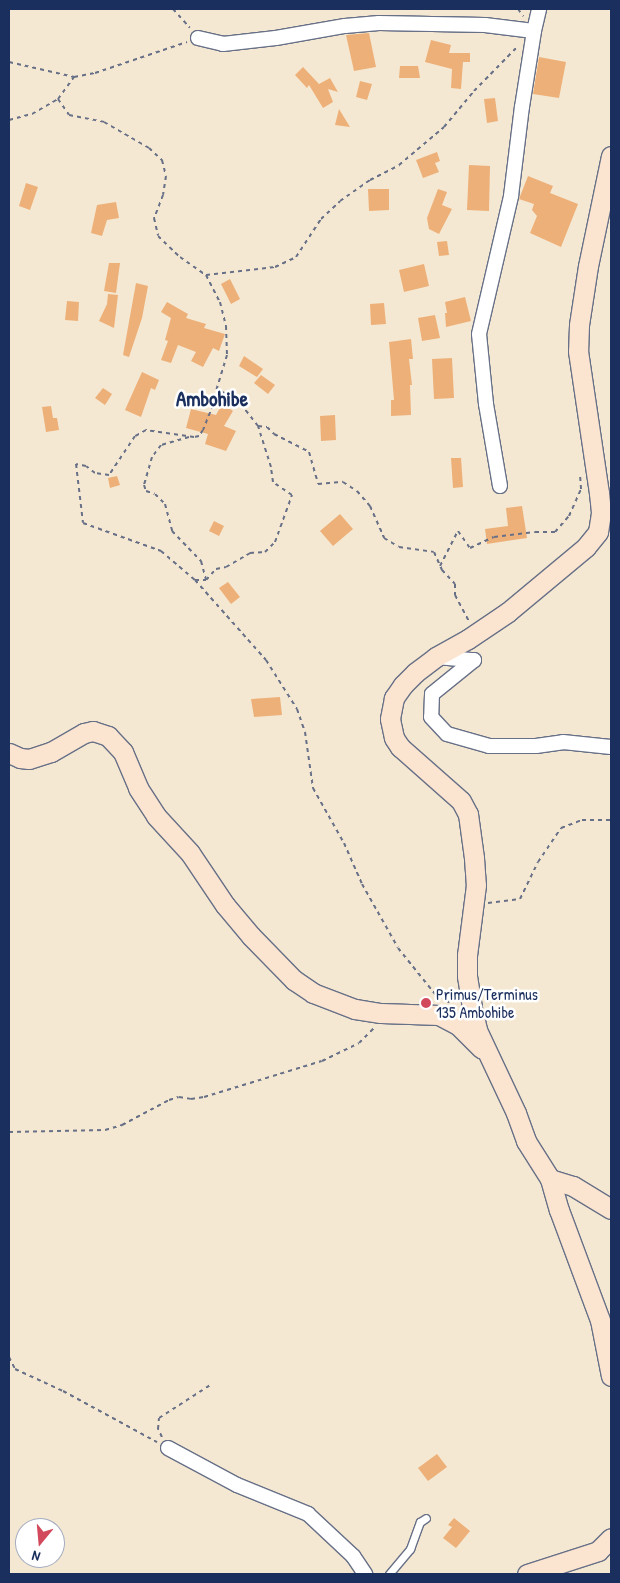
<!DOCTYPE html>
<style>
body{margin:0}
#map{position:relative;width:620px;height:1583px;overflow:hidden;background:#f5e8d2;font-family:"Patrick Hand",sans-serif}
div>[style]{position:absolute}
[style*='--x']{left:calc(var(--x)*1px);top:calc(var(--y)*1px);width:calc(var(--w)*1px);rotate:calc(var(--a)*1deg)}
.building>*{inset:0;background:#edb078}
.path>*{height:2px;margin-top:-1px;transform-origin:0;background:repeating-linear-gradient(90deg,#677087 0 4px,transparent 0 8px)}
.roads{filter:drop-shadow(1px 0 #677087) drop-shadow(-1px 0 #677087) drop-shadow(0 1px #677087) drop-shadow(0 -1px #677087)}
.lane>*{height:7px;margin:-3.5px;padding:0 3.5px;transform-origin:3.5px;border-radius:3.5px;background:#fff}
.street>*{height:14px;margin:-7px;padding:0 7px;transform-origin:7px;border-radius:7px;background:#fff}
.secondary>*{height:19px;margin:-9.5px;padding:0 9.5px;transform-origin:9.5px;border-radius:9.5px;background:#fce5d0}
.dots>*{width:14px;height:14px;translate:-50% -50%;box-sizing:border-box;border:2px solid #fff;border-radius:50%}
span{translate:-50% -50%;white-space:nowrap;text-align:center;line-height:1.15;-webkit-text-stroke:5px #fff;paint-order:stroke}
.poi-label{font-size:16px;color:#1b2f5e}
.left{translate:0 -50%;text-align:left}
.district-label{font-size:21px;color:#1b2f5e;font-weight:700}
.frame{position:absolute;inset:0;border:10px solid #1b2f5e;pointer-events:none}
.north{position:absolute;left:15px;top:1518px;width:50px;height:50px;box-sizing:border-box;background:#fff;border:1px solid #a4acbf;border-radius:50%;rotate:197deg;font-size:14px;font-weight:700;line-height:20px;text-align:center;color:#1b2f5e}
.north::after{content:'';display:block;margin:auto;width:18px;height:22px;background:#d1495b;clip-path:polygon(50% 0,100% 100%,50% 72%,0 100%)}
</style>
<div id="map">
<div class="building">
<div style="clip-path:polygon(369px 33px,376px 67px,354px 71px,346px 35px)"></div>
<div style="clip-path:polygon(431px 40px,451px 45px,449px 53px,470px 53px,470px 62px,463px 62px,461px 89px,451px 88px,452px 69px,425px 62px)"></div>
<div style="clip-path:polygon(539px 57px,566px 62px,559px 98px,533px 94px)"></div>
<div style="clip-path:polygon(400px 66px,418px 66px,420px 78px,399px 78px)"></div>
<div style="clip-path:polygon(303px 67px,319px 84px,330px 78px,338px 92px,328px 89px,333px 102px,323px 108px,309px 85px,307px 88px,295px 75px)"></div>
<div style="clip-path:polygon(360px 81px,372px 84px,367px 100px,356px 97px)"></div>
<div style="clip-path:polygon(495px 98px,498px 121px,487px 123px,484px 99px)"></div>
<div style="clip-path:polygon(339px 109px,350px 127px,335px 125px)"></div>
<div style="clip-path:polygon(437px 152px,440px 161px,435px 163px,439px 172px,423px 178px,416px 160px)"></div>
<div style="clip-path:polygon(469px 165px,490px 166px,489px 211px,467px 210px)"></div>
<div style="clip-path:polygon(528px 176px,553px 186px,550px 193px,578px 204px,561px 247px,530px 233px,537px 216px,532px 210px,534px 204px,519px 199px)"></div>
<div style="clip-path:polygon(26px 183px,38px 187px,30px 210px,19px 206px)"></div>
<div style="clip-path:polygon(368px 189px,389px 189px,389px 210px,369px 211px)"></div>
<div style="clip-path:polygon(438px 189px,447px 192px,442px 205px,452px 209px,439px 234px,429px 229px,427px 218px)"></div>
<div style="clip-path:polygon(116px 202px,119px 218px,107px 220px,102px 236px,91px 233px,97px 205px)"></div>
<div style="clip-path:polygon(447px 241px,449px 255px,439px 256px,437px 242px)"></div>
<div style="clip-path:polygon(109px 263px,120px 263px,116px 293px,104px 291px)"></div>
<div style="clip-path:polygon(424px 264px,429px 286px,404px 292px,399px 270px)"></div>
<div style="clip-path:polygon(230px 279px,240px 299px,231px 304px,221px 284px)"></div>
<div style="clip-path:polygon(136px 283px,148px 286px,142px 318px,129px 357px,123px 355px)"></div>
<div style="clip-path:polygon(108px 294px,118px 295px,114px 328px,99px 321px,107px 304px)"></div>
<div style="clip-path:polygon(465px 297px,471px 321px,446px 327px,445px 313px,447px 313px,445px 302px)"></div>
<div style="clip-path:polygon(67px 301px,79px 302px,78px 321px,65px 320px)"></div>
<div style="clip-path:polygon(167px 302px,188px 314px,186px 318px,206px 324px,204px 328px,225px 334px,219px 351px,213px 348px,203px 367px,191px 361px,196px 352px,178px 345px,171px 363px,161px 360px,168px 341px,165px 340px,171px 318px,161px 312px)"></div>
<div style="clip-path:polygon(384px 303px,386px 324px,371px 325px,370px 304px)"></div>
<div style="clip-path:polygon(435px 315px,440px 338px,422px 341px,418px 318px)"></div>
<div style="clip-path:polygon(411px 339px,413px 359px,409px 359px,412px 385px,410px 385px,411px 415px,391px 416px,391px 400px,394px 400px,389px 342px)"></div>
<div style="clip-path:polygon(244px 356px,263px 369px,257px 377px,239px 366px)"></div>
<div style="clip-path:polygon(452px 358px,454px 398px,434px 399px,432px 359px)"></div>
<div style="clip-path:polygon(142px 372px,159px 380px,155px 390px,151px 388px,141px 417px,125px 410px)"></div>
<div style="clip-path:polygon(261px 375px,275px 385px,268px 394px,254px 383px)"></div>
<div style="clip-path:polygon(103px 388px,112px 394px,105px 405px,95px 398px)"></div>
<div style="clip-path:polygon(222px 404px,233px 411px,224px 426px,236px 431px,226px 451px,205px 444px,208px 434px,186px 428px,191px 409px,216px 415px)"></div>
<div style="clip-path:polygon(51px 406px,53px 418px,57px 418px,59px 430px,46px 432px,42px 407px)"></div>
<div style="clip-path:polygon(335px 415px,336px 440px,321px 441px,320px 416px)"></div>
<div style="clip-path:polygon(451px 458px,461px 458px,463px 487px,453px 488px)"></div>
<div style="clip-path:polygon(117px 476px,120px 485px,110px 488px,108px 478px)"></div>
<div style="clip-path:polygon(522px 506px,527px 538px,487px 544px,485px 529px,508px 526px,506px 508px)"></div>
<div style="clip-path:polygon(340px 514px,353px 529px,333px 546px,320px 531px)"></div>
<div style="clip-path:polygon(214px 521px,224px 526px,219px 536px,209px 531px)"></div>
<div style="clip-path:polygon(228px 582px,240px 597px,231px 604px,219px 588px)"></div>
<div style="clip-path:polygon(280px 697px,282px 715px,254px 717px,251px 699px)"></div>
<div style="clip-path:polygon(437px 1454px,447px 1467px,428px 1481px,418px 1468px)"></div>
<div style="clip-path:polygon(454px 1518px,470px 1531px,456px 1548px,443px 1538px,452px 1527px,448px 1525px)"></div>
</div>
<div class="path">
<div style="--x:173;--y:9;--w:25;--a:48"></div>
<div style="--x:518;--y:9;--w:9;--a:54"></div>
<div style="--x:9;--y:62;--w:67;--a:13"></div>
<div style="--x:58;--y:99;--w:19;--a:55"></div>
<div style="--x:69;--y:115;--w:36;--a:11"></div>
<div style="--x:104;--y:122;--w:52;--a:30"></div>
<div style="--x:149;--y:148;--w:18;--a:43"></div>
<div style="--x:162;--y:160;--w:16;--a:76"></div>
<div style="--x:166;--y:176;--w:19;--a:99"></div>
<div style="--x:163;--y:195;--w:25;--a:111"></div>
<div style="--x:154;--y:218;--w:18;--a:77"></div>
<div style="--x:158;--y:236;--w:30;--a:44"></div>
<div style="--x:180;--y:257;--w:32;--a:35"></div>
<div style="--x:206;--y:275;--w:30;--a:63"></div>
<div style="--x:220;--y:302;--w:25;--a:76"></div>
<div style="--x:226;--y:326;--w:29;--a:88"></div>
<div style="--x:227;--y:355;--w:38;--a:107"></div>
<div style="--x:216;--y:391;--w:3;--a:-18"></div>
<div style="--x:219;--y:390;--w:43;--a:111.8"></div>
<div style="--x:203;--y:430;--w:7;--a:124"></div>
<div style="--x:199;--y:436;--w:5;--a:169"></div>
<div style="--x:194;--y:437;--w:49;--a:-171.7"></div>
<div style="--x:146;--y:430;--w:13;--a:151"></div>
<div style="--x:135;--y:436;--w:47;--a:123.7"></div>
<div style="--x:109;--y:475;--w:14;--a:-172"></div>
<div style="--x:95;--y:473;--w:11;--a:-142"></div>
<div style="--x:86;--y:466;--w:10;--a:-169"></div>
<div style="--x:76;--y:464;--w:59;--a:83.2"></div>
<div style="--x:83;--y:523;--w:83;--a:19.7"></div>
<div style="--x:161;--y:551;--w:45;--a:40.5"></div>
<div style="--x:195;--y:580;--w:107;--a:48.4"></div>
<div style="--x:266;--y:660;--w:58;--a:57.7"></div>
<div style="--x:297;--y:709;--w:24;--a:71"></div>
<div style="--x:305;--y:732;--w:57;--a:81.9"></div>
<div style="--x:313;--y:788;--w:63;--a:60.6"></div>
<div style="--x:344;--y:843;--w:45;--a:66.3"></div>
<div style="--x:362;--y:884;--w:73;--a:60.6"></div>
<div style="--x:398;--y:948;--w:65;--a:51.2"></div>
<div style="--x:9;--y:120;--w:24;--a:-15"></div>
<div style="--x:32;--y:114;--w:30;--a:-30"></div>
<div style="--x:58;--y:99;--w:27;--a:-54"></div>
<div style="--x:74;--y:77;--w:21;--a:-11"></div>
<div style="--x:95;--y:73;--w:97;--a:-18.6"></div>
<div style="--x:206;--y:275;--w:69;--a:-6.6"></div>
<div style="--x:275;--y:267;--w:23;--a:-25"></div>
<div style="--x:296;--y:257;--w:45;--a:-56.7"></div>
<div style="--x:321;--y:219;--w:26;--a:-43"></div>
<div style="--x:340;--y:201;--w:37;--a:-35"></div>
<div style="--x:370;--y:180;--w:33;--a:-27"></div>
<div style="--x:399;--y:165;--w:59;--a:-40.2"></div>
<div style="--x:444;--y:127;--w:47;--a:-50.2"></div>
<div style="--x:474;--y:91;--w:63;--a:-45.6"></div>
<div style="--x:258;--y:426;--w:9;--a:6"></div>
<div style="--x:267;--y:427;--w:10;--a:45"></div>
<div style="--x:274;--y:434;--w:39;--a:27"></div>
<div style="--x:309;--y:452;--w:33;--a:74"></div>
<div style="--x:318;--y:484;--w:25;--a:-5"></div>
<div style="--x:343;--y:482;--w:17;--a:33"></div>
<div style="--x:357;--y:491;--w:20;--a:49"></div>
<div style="--x:370;--y:506;--w:35;--a:66"></div>
<div style="--x:384;--y:538;--w:17;--a:31"></div>
<div style="--x:399;--y:547;--w:35;--a:8"></div>
<div style="--x:434;--y:552;--w:20;--a:66"></div>
<div style="--x:442;--y:570;--w:19;--a:47"></div>
<div style="--x:455;--y:584;--w:11;--a:90"></div>
<div style="--x:455;--y:595;--w:30;--a:62"></div>
<div style="--x:189;--y:437;--w:29;--a:164"></div>
<div style="--x:161;--y:445;--w:15;--a:127"></div>
<div style="--x:152;--y:457;--w:29;--a:106"></div>
<div style="--x:144;--y:485;--w:6;--a:72"></div>
<div style="--x:146;--y:491;--w:9;--a:18"></div>
<div style="--x:155;--y:494;--w:14;--a:45"></div>
<div style="--x:165;--y:504;--w:28;--a:75"></div>
<div style="--x:172;--y:531;--w:42;--a:46"></div>
<div style="--x:201;--y:561;--w:20;--a:75"></div>
<div style="--x:440;--y:566;--w:39;--a:-63"></div>
<div style="--x:458;--y:531;--w:21;--a:55"></div>
<div style="--x:470;--y:548;--w:26;--a:-25"></div>
<div style="--x:494;--y:537;--w:41;--a:-7"></div>
<div style="--x:535;--y:532;--w:20;--a:0"></div>
<div style="--x:555;--y:532;--w:21;--a:-49"></div>
<div style="--x:569;--y:516;--w:30;--a:-66"></div>
<div style="--x:581;--y:489;--w:15;--a:-94"></div>
<div style="--x:195;--y:580;--w:11;--a:0"></div>
<div style="--x:206;--y:580;--w:15;--a:-48"></div>
<div style="--x:216;--y:569;--w:10;--a:-11"></div>
<div style="--x:226;--y:567;--w:28;--a:-30"></div>
<div style="--x:250;--y:553;--w:15;--a:-4"></div>
<div style="--x:265;--y:552;--w:14;--a:-45"></div>
<div style="--x:275;--y:542;--w:50;--a:-70.1"></div>
<div style="--x:292;--y:495;--w:23;--a:-146"></div>
<div style="--x:273;--y:482;--w:15;--a:-98"></div>
<div style="--x:271;--y:467;--w:43;--a:-107.6"></div>
<div style="--x:258;--y:426;--w:23;--a:-128"></div>
<div style="--x:244;--y:408;--w:30;--a:-143"></div>
<div style="--x:488;--y:903;--w:32;--a:-7"></div>
<div style="--x:520;--y:899;--w:41;--a:-64.1"></div>
<div style="--x:538;--y:862;--w:41;--a:-55.9"></div>
<div style="--x:561;--y:828;--w:22;--a:-21"></div>
<div style="--x:582;--y:820;--w:29;--a:0"></div>
<div style="--x:448;--y:1003;--w:13;--a:-58"></div>
<div style="--x:9;--y:1132;--w:96;--a:-1.2"></div>
<div style="--x:105;--y:1130;--w:18;--a:-16"></div>
<div style="--x:122;--y:1125;--w:53;--a:-28"></div>
<div style="--x:169;--y:1100;--w:10;--a:-17"></div>
<div style="--x:179;--y:1097;--w:12;--a:9"></div>
<div style="--x:191;--y:1099;--w:13;--a:-9"></div>
<div style="--x:204;--y:1097;--w:123;--a:-17"></div>
<div style="--x:322;--y:1061;--w:41;--a:-25.9"></div>
<div style="--x:359;--y:1043;--w:23;--a:-45"></div>
<div style="--x:9;--y:1357;--w:13;--a:63"></div>
<div style="--x:15;--y:1369;--w:53;--a:24.6"></div>
<div style="--x:63;--y:1391;--w:107;--a:28.5"></div>
<div style="--x:162;--y:1437;--w:9;--a:-117"></div>
<div style="--x:158;--y:1429;--w:11;--a:-85"></div>
<div style="--x:159;--y:1418;--w:63;--a:-32.7"></div>
</div>
<div class="roads">
<div class="lane">
<div style="--x:389;--y:1574;--w:33;--a:-50"></div>
<div style="--x:410;--y:1549;--w:29;--a:-70"></div>
<div style="--x:420;--y:1522;--w:7;--a:-34"></div>
</div>
<div class="street">
<div style="--x:198;--y:38;--w:26;--a:13"></div>
<div style="--x:223;--y:44;--w:53;--a:-6.5"></div>
<div style="--x:276;--y:38;--w:70;--a:-9.9"></div>
<div style="--x:345;--y:26;--w:34;--a:-5"></div>
<div style="--x:379;--y:23;--w:106;--a:1.1"></div>
<div style="--x:485;--y:25;--w:49;--a:7"></div>
<div style="--x:500;--y:486;--w:83;--a:-99.7"></div>
<div style="--x:486;--y:404;--w:70;--a:-95.7"></div>
<div style="--x:479;--y:334;--w:142;--a:-76.9"></div>
<div style="--x:511;--y:196;--w:90;--a:-83"></div>
<div style="--x:522;--y:107;--w:77;--a:-81"></div>
<div style="--x:534;--y:31;--w:23;--a:-77"></div>
<div style="--x:436;--y:657;--w:38;--a:5"></div>
<div style="--x:474;--y:660;--w:54;--a:141"></div>
<div style="--x:432;--y:694;--w:23;--a:92"></div>
<div style="--x:431;--y:717;--w:23;--a:47"></div>
<div style="--x:447;--y:734;--w:44;--a:15.9"></div>
<div style="--x:489;--y:746;--w:47;--a:0"></div>
<div style="--x:536;--y:746;--w:27;--a:-8"></div>
<div style="--x:563;--y:742;--w:48;--a:5.9"></div>
<div style="--x:168;--y:1448;--w:78;--a:28.2"></div>
<div style="--x:237;--y:1485;--w:77;--a:22.2"></div>
<div style="--x:308;--y:1514;--w:62;--a:43"></div>
<div style="--x:353;--y:1556;--w:22;--a:56"></div>
</div>
<div class="secondary">
<div style="--x:611;--y:156;--w:112;--a:101.8"></div>
<div style="--x:588;--y:266;--w:60;--a:98.7"></div>
<div style="--x:579;--y:325;--w:26;--a:92"></div>
<div style="--x:578;--y:351;--w:144;--a:81.6"></div>
<div style="--x:599;--y:493;--w:20;--a:84"></div>
<div style="--x:601;--y:513;--w:19;--a:99"></div>
<div style="--x:598;--y:532;--w:19;--a:129"></div>
<div style="--x:586;--y:547;--w:102;--a:140.2"></div>
<div style="--x:508;--y:612;--w:48;--a:146"></div>
<div style="--x:468;--y:639;--w:37;--a:151"></div>
<div style="--x:436;--y:657;--w:26;--a:143"></div>
<div style="--x:415;--y:673;--w:17;--a:135"></div>
<div style="--x:403;--y:685;--w:16;--a:125"></div>
<div style="--x:394;--y:698;--w:21;--a:101"></div>
<div style="--x:390;--y:719;--w:19;--a:78"></div>
<div style="--x:394;--y:738;--w:11;--a:56"></div>
<div style="--x:400;--y:747;--w:81;--a:41.5"></div>
<div style="--x:461;--y:801;--w:15;--a:62"></div>
<div style="--x:468;--y:814;--w:44;--a:82.2"></div>
<div style="--x:474;--y:858;--w:27;--a:86"></div>
<div style="--x:476;--y:885;--w:71;--a:97.3"></div>
<div style="--x:467;--y:955;--w:21;--a:90"></div>
<div style="--x:467;--y:976;--w:36;--a:81"></div>
<div style="--x:473;--y:1012;--w:18;--a:77"></div>
<div style="--x:477;--y:1030;--w:92;--a:64.8"></div>
<div style="--x:516;--y:1113;--w:30;--a:70"></div>
<div style="--x:526;--y:1141;--w:45;--a:57.7"></div>
<div style="--x:550;--y:1179;--w:32;--a:74"></div>
<div style="--x:559;--y:1210;--w:117;--a:69.6"></div>
<div style="--x:600;--y:1320;--w:57;--a:78.9"></div>
<div style="--x:9;--y:753;--w:12;--a:24"></div>
<div style="--x:20;--y:758;--w:9;--a:6"></div>
<div style="--x:29;--y:759;--w:23;--a:-18"></div>
<div style="--x:51;--y:752;--w:38;--a:-30"></div>
<div style="--x:84;--y:733;--w:9;--a:-13"></div>
<div style="--x:93;--y:731;--w:16;--a:18"></div>
<div style="--x:108;--y:736;--w:22;--a:47"></div>
<div style="--x:123;--y:752;--w:39;--a:67"></div>
<div style="--x:138;--y:788;--w:33;--a:57"></div>
<div style="--x:156;--y:816;--w:50;--a:47.4"></div>
<div style="--x:190;--y:853;--w:63;--a:56.1"></div>
<div style="--x:225;--y:905;--w:40;--a:50"></div>
<div style="--x:251;--y:936;--w:62;--a:45.7"></div>
<div style="--x:294;--y:980;--w:23;--a:34"></div>
<div style="--x:313;--y:993;--w:45;--a:20.9"></div>
<div style="--x:355;--y:1009;--w:26;--a:9"></div>
<div style="--x:381;--y:1013;--w:58;--a:2"></div>
<div style="--x:439;--y:1015;--w:21;--a:28"></div>
<div style="--x:458;--y:1025;--w:33;--a:45"></div>
<div style="--x:550;--y:1179;--w:24;--a:17"></div>
<div style="--x:573;--y:1186;--w:44;--a:31.2"></div>
<div style="--x:527;--y:1574;--w:75;--a:-17.9"></div>
<div style="--x:598;--y:1551;--w:18;--a:-45"></div>
</div>
</div>
<div class="dots">
<div style="left:426px;top:1003px;background:#d1495b"></div>
</div>
<div class="poi-label">
<span class="left" style="left:436px;top:1003px">Primus/Terminus<br>135 Ambohibe</span>
</div>
<div class="district-label">
<span style="left:212px;top:399px">Ambohibe</span>
</div>
<div class="frame"></div>
<div class="north">N</div>
</div>
